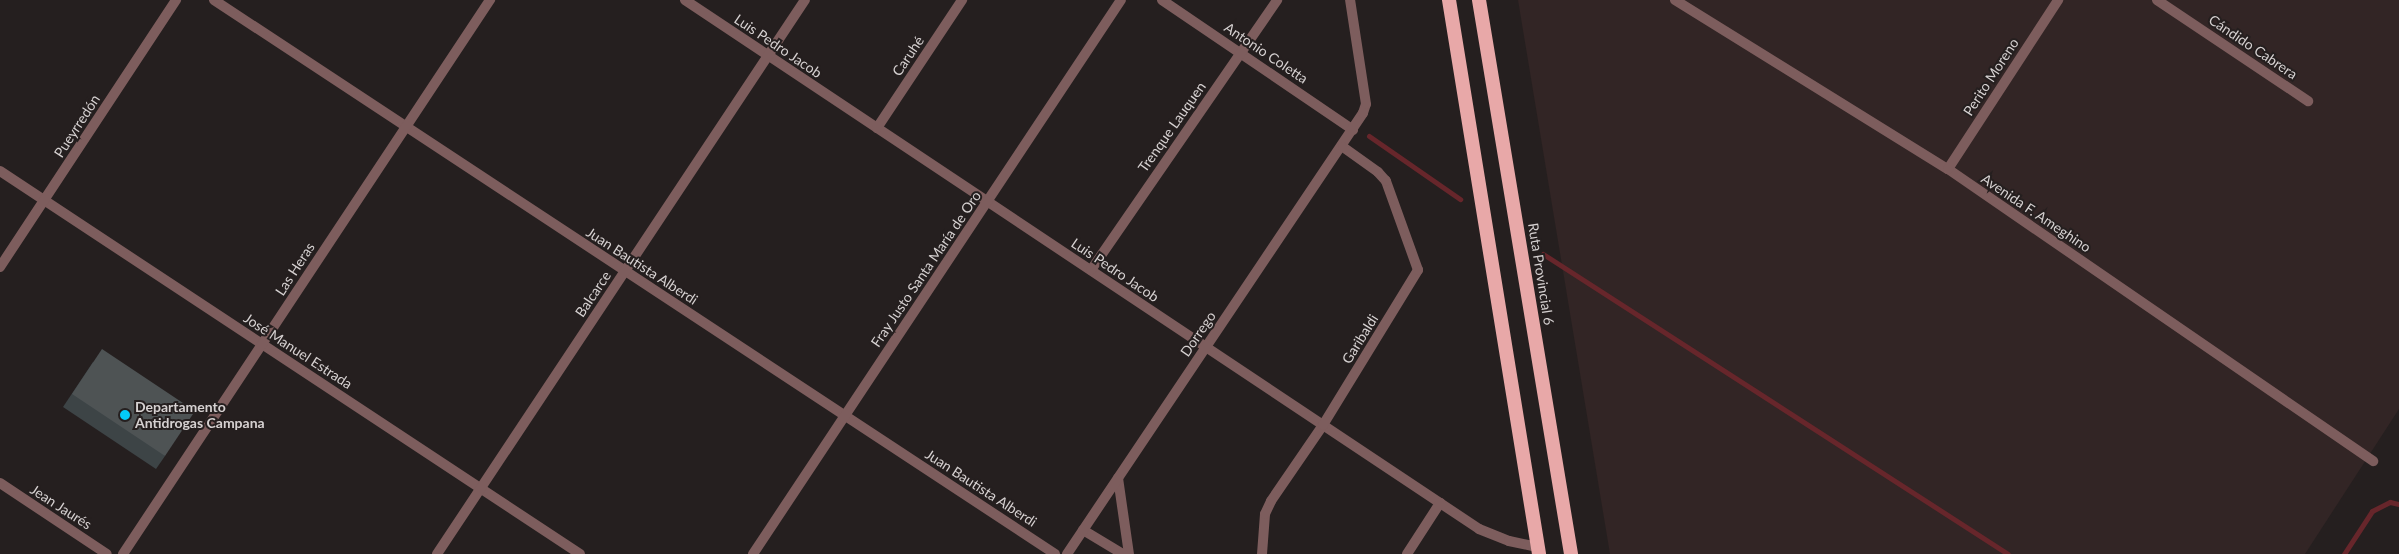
<!DOCTYPE html>
<meta charset="utf-8">
<style>
body{margin:0}
#map{position:relative;width:2399px;height:554px;overflow:hidden;background:#251f1f;font-family:Lato,sans-serif}
div>[style]{position:absolute}
[style*='--x']{left:calc(var(--x)*1px);top:calc(var(--y)*1px);width:calc(var(--w)*1px);rotate:calc(var(--a)*1deg)}
.built>*{inset:0;background:#322525}
.stream>*{height:5px;margin:-2.5px;padding:0 2.5px;transform-origin:2.5px;border-radius:2.5px;background:#67262b}
.minor>*{height:10px;margin:-5px;padding:0 5px;transform-origin:5px;border-radius:5px;background:#7d5d5d}
.trunk>*{height:14px;margin:-7px;padding:0 7px;transform-origin:7px;border-radius:7px;background:#e8a8a8}
.wall>*{inset:0;background:#3d4446}
.building>*{inset:0;background:#4e5354}
.dots>*{width:14px;height:14px;translate:-50% -50%;box-sizing:border-box;border:2px solid #251f1f;border-radius:50%}
span{translate:-50% -50%;white-space:nowrap;text-align:center;line-height:1.15;-webkit-text-stroke:4px #251f1f;paint-order:stroke}
.street-label{font-size:14px;color:#d6d1d1}
.poi-label{font-size:14px;color:#d6d1d1;font-weight:700}
.left{translate:0 -50%;text-align:left}
</style>
<div id="map">
<div class="built">
<div style="clip-path:polygon(1518px 0,2399px 0,2399px 409px,2305px 554px,1610px 554px)"></div>
</div>
<div class="stream">
<div style="--x:1369;--y:136;--w:111;--a:34.7"></div>
<div style="--x:1543;--y:254;--w:553;--a:32.83"></div>
<div style="--x:2344;--y:554;--w:51;--a:-56.9"></div>
<div style="--x:2372;--y:511;--w:20;--a:-27"></div>
<div style="--x:2390;--y:502;--w:9;--a:13"></div>
</div>
<div class="minor">
<div style="--x:214;--y:0;--w:1007;--a:33.37"></div>
<div style="--x:685;--y:0;--w:954;--a:33.67"></div>
<div style="--x:1479;--y:529;--w:32;--a:22"></div>
<div style="--x:1509;--y:541;--w:30;--a:12"></div>
<div style="--x:1162;--y:0;--w:231;--a:34.2"></div>
<div style="--x:1675;--y:0;--w:321;--a:31.8"></div>
<div style="--x:1948;--y:169;--w:516;--a:34.49"></div>
<div style="--x:2157;--y:0;--w:182;--a:33.8"></div>
<div style="--x:877;--y:128;--w:154;--a:-56.4"></div>
<div style="--x:1948;--y:169;--w:202;--a:-56.9"></div>
<div style="--x:0;--y:171;--w:695;--a:33.44"></div>
<div style="--x:0;--y:267;--w:320;--a:-56.6"></div>
<div style="--x:1091;--y:270;--w:328;--a:-55.4"></div>
<div style="--x:1118;--y:478;--w:77;--a:81.8"></div>
<div style="--x:0;--y:483;--w:128;--a:33.6"></div>
<div style="--x:1083;--y:530;--w:47;--a:31"></div>
<div style="--x:123;--y:554;--w:665;--a:-56.48"></div>
<div style="--x:437;--y:554;--w:665;--a:-56.41"></div>
<div style="--x:753;--y:554;--w:665;--a:-56.41"></div>
<div style="--x:1067;--y:554;--w:531;--a:-56.13"></div>
<div style="--x:1363;--y:113;--w:9;--a:-72"></div>
<div style="--x:1366;--y:104;--w:105;--a:-98.7"></div>
<div style="--x:1262;--y:554;--w:40;--a:-85.7"></div>
<div style="--x:1265;--y:514;--w:14;--a:-65"></div>
<div style="--x:1271;--y:501;--w:92;--a:-55.6"></div>
<div style="--x:1323;--y:425;--w:182;--a:-58.5"></div>
<div style="--x:1418;--y:270;--w:95;--a:-109.8"></div>
<div style="--x:1386;--y:181;--w:12;--a:-132"></div>
<div style="--x:1378;--y:172;--w:43;--a:-144.5"></div>
<div style="--x:1407;--y:554;--w:61;--a:-57.1"></div>
</div>
<div class="trunk">
<div style="--x:1449;--y:0;--w:561;--a:80.77"></div>
<div style="--x:1479;--y:0;--w:562;--a:80.57"></div>
</div>
<div class="wall">
<div style="clip-path:polygon(93px 362px,165px 456px,156px 469px,63px 407px)"></div>
</div>
<div class="building">
<div style="clip-path:polygon(102px 349px,195px 411px,165px 456px,72px 394px)"></div>
</div>
<div class="dots">
<div style="left:125px;top:415px;background:#03cbf9"></div>
</div>
<div class="street-label">
<span style="left:778px;top:46px;rotate:34deg">Luis Pedro Jacob</span>
<span style="left:2253px;top:47px;rotate:34deg">Cándido Cabrera</span>
<span style="left:1266px;top:53px;rotate:34deg">Antonio Coletta</span>
<span style="left:908px;top:56px;rotate:-56deg">Caruhé</span>
<span style="left:1991px;top:77px;rotate:-57deg">Perito Moreno</span>
<span style="left:77px;top:126px;rotate:-57deg">Pueyrredón</span>
<span style="left:1172px;top:127px;rotate:-55deg">Trenque Lauquen</span>
<span style="left:2036px;top:213px;rotate:34deg">Avenida F. Ameghino</span>
<span style="left:642px;top:266px;rotate:33deg">Juan Bautista Alberdi</span>
<span style="left:295px;top:269px;rotate:-57deg">Las Heras</span>
<span style="left:926px;top:269px;rotate:-56deg">Fray Justo Santa María de Oro</span>
<span style="left:1115px;top:270px;rotate:34deg">Luis Pedro Jacob</span>
<span style="left:1541px;top:274px;rotate:81deg">Ruta Provincial 6</span>
<span style="left:593px;top:294px;rotate:-56deg">Balcarce</span>
<span style="left:1198px;top:334px;rotate:-56deg">Dorrego</span>
<span style="left:1360px;top:339px;rotate:-58deg">Garibaldi</span>
<span style="left:298px;top:351px;rotate:33deg">José Manuel Estrada</span>
<span style="left:981px;top:488px;rotate:33deg">Juan Bautista Alberdi</span>
<span style="left:61px;top:507px;rotate:33deg">Jean Jaurés</span>
</div>
<div class="poi-label">
<span class="left" style="left:135px;top:415px">Departamento<br>Antidrogas Campana</span>
</div>
</div>
